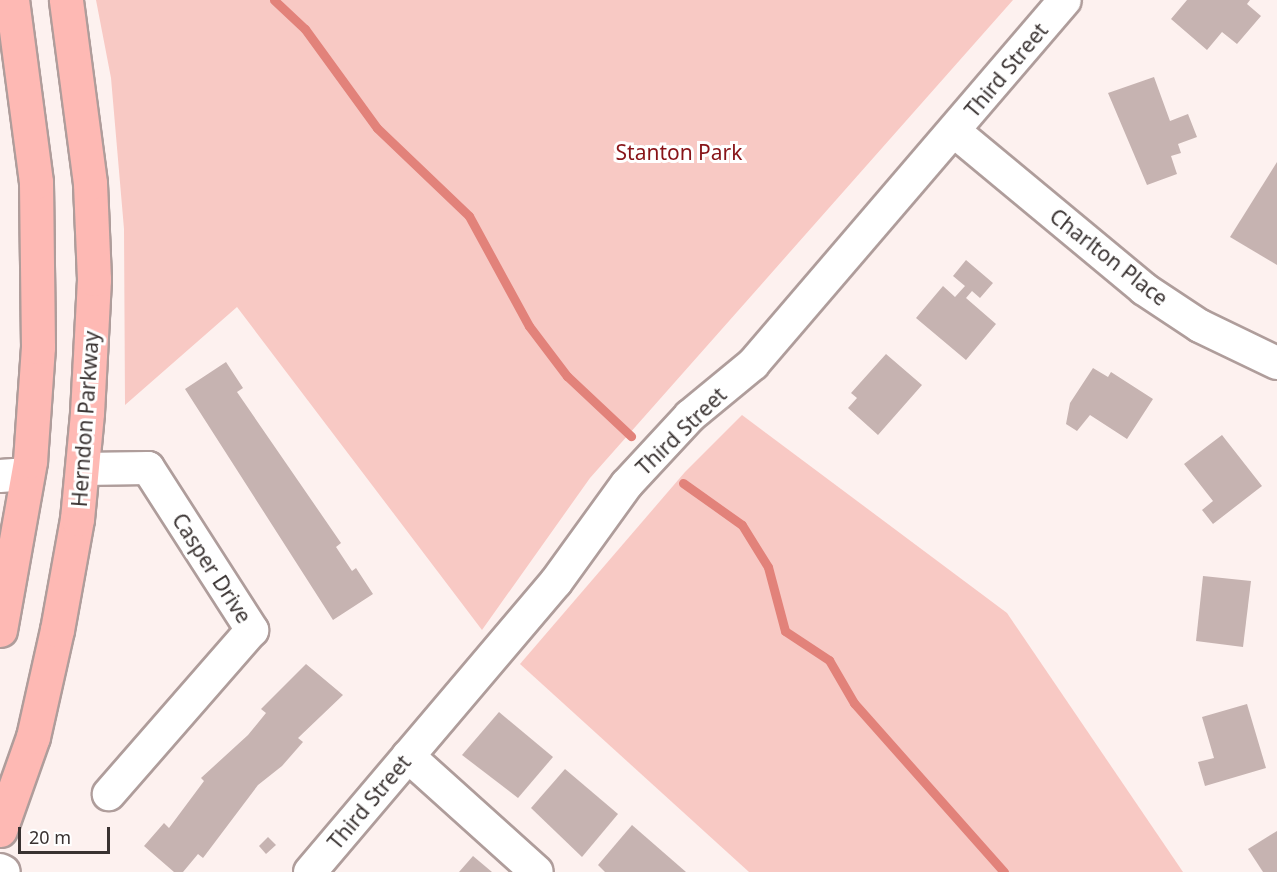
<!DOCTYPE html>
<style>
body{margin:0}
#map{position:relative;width:1277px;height:872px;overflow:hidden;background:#fdf1ef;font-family:"Noto Sans",sans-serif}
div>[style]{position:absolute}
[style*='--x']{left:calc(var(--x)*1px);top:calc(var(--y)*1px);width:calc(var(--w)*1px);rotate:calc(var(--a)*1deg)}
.green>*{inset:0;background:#f8c9c4}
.stream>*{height:9px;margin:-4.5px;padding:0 4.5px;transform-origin:4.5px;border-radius:4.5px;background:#e2827a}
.building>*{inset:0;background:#c6b3b1}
.roads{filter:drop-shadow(2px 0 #af9d9b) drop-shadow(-2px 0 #af9d9b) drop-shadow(0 2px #af9d9b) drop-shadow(0 -2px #af9d9b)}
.minor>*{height:32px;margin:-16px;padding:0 16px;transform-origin:16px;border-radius:16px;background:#fff}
.major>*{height:33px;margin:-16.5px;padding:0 16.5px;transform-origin:16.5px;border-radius:16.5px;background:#feb9b4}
span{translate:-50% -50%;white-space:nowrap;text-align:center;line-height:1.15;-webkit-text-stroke:6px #fff;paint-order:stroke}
.street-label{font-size:21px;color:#393231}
.park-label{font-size:21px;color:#881418}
.scale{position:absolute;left:18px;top:827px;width:92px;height:27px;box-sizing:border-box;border:3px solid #393231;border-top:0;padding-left:8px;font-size:18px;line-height:21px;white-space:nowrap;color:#393231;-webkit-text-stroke:4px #fff;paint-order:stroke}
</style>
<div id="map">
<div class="green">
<div style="clip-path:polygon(96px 0,1013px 0,590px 478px,482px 630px,237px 307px,125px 405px,124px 229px,111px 78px)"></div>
<div style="clip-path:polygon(742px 415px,1007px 613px,1183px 872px,749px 872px,520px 664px,685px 472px)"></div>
</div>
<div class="stream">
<div style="--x:274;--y:0;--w:42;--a:43.1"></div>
<div style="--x:305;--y:29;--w:122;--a:54"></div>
<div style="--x:377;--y:128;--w:127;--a:43.7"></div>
<div style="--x:469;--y:216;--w:125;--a:61.4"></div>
<div style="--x:529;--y:326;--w:63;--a:52.8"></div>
<div style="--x:567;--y:376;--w:88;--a:43.2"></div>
<div style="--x:683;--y:483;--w:72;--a:35.4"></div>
<div style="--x:742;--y:525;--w:49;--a:58.2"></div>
<div style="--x:768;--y:567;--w:66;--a:75.1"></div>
<div style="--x:785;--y:631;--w:53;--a:33.4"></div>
<div style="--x:829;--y:660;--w:50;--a:59.8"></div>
<div style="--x:854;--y:703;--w:226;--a:48.4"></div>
</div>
<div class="building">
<div style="clip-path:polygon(1187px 0,1250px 0,1247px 4px,1261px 16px,1237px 44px,1222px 32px,1207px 50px,1171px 19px)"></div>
<div style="clip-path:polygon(1154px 77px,1170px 121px,1188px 114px,1197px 137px,1178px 144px,1181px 153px,1171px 156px,1177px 174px,1147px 185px,1108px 93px)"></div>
<div style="clip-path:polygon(1277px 162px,1277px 265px,1230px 237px)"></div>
<div style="clip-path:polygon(966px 260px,993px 283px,980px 298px,972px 291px,966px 298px,996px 324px,966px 360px,916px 318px,943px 286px,955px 297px,965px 286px,953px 276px)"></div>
<div style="clip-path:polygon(886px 354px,922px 385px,878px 435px,848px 408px,857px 398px,851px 393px)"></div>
<div style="clip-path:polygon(226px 362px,243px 388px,237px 392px,341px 543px,336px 547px,352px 571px,356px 568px,373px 594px,333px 620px,185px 389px)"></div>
<div style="clip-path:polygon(1093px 368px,1108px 377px,1111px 372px,1153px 399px,1127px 439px,1090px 415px,1077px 431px,1066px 424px,1070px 403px)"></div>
<div style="clip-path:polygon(1222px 435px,1262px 486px,1213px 524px,1202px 510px,1213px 501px,1184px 464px)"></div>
<div style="clip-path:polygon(1203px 576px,1251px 581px,1243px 647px,1196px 641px)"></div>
<div style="clip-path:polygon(306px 664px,343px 695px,298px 738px,303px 742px,282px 766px,258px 785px,203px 858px,198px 854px,183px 872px,174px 872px,144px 846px,164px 823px,169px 828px,204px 781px,201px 778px,248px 735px,266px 713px,261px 709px)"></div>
<div style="clip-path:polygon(1247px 704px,1266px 768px,1205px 786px,1198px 762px,1214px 758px,1202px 717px)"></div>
<div style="clip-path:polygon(499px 712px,553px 757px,518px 798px,462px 755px)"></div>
<div style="clip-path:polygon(565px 769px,618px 814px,582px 857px,531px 808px)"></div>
<div style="clip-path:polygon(632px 825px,686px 872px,605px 872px,598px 865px)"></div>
<div style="clip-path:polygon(1277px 831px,1277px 872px,1263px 872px,1248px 849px)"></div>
<div style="clip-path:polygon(268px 837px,276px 845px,266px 854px,259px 846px)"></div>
<div style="clip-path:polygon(473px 856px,492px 872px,459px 872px)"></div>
</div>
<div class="roads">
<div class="minor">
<div style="--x:954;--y:131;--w:247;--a:39.7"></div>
<div style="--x:1144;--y:289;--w:67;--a:33.5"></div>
<div style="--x:1200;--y:326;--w:85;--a:25.7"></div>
<div style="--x:83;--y:469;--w:65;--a:-0.9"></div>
<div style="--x:148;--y:468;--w:193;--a:57.3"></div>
<div style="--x:252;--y:630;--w:218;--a:131.1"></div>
<div style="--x:0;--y:476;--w:28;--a:-4"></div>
<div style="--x:408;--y:756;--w:173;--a:42"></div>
<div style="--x:0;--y:870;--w:4;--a:27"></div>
<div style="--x:310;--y:872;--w:380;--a:-49.7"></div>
<div style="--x:556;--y:582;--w:121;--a:-54.1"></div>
<div style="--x:627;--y:484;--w:93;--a:-47.2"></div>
<div style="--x:690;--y:416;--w:82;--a:-39.5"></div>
<div style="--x:753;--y:364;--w:479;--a:-49.4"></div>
</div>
<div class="major">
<div style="--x:0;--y:630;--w:172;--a:-79.9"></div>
<div style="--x:30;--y:461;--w:114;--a:-86"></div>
<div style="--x:38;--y:347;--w:165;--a:-90.7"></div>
<div style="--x:36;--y:182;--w:184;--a:-97.5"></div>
<div style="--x:0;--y:830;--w:99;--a:-70.5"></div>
<div style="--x:33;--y:737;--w:110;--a:-77.4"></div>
<div style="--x:57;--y:630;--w:113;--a:-79.8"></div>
<div style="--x:77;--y:519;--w:106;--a:-84.6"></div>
<div style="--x:87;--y:413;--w:134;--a:-87"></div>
<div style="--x:94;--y:279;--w:96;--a:-92.4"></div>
<div style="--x:90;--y:183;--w:185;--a:-97.5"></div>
</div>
</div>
<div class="street-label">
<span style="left:1006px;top:70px;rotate:-50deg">Third Street</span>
<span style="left:1109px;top:257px;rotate:38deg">Charlton Place</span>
<span style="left:85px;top:419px;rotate:-86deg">Herndon Parkway</span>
<span style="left:681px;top:431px;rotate:-44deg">Third Street</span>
<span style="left:212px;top:568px;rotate:57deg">Casper Drive</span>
<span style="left:369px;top:802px;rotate:-50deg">Third Street</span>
</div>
<div class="park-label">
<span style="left:679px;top:152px">Stanton Park</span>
</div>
<div class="scale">20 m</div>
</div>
